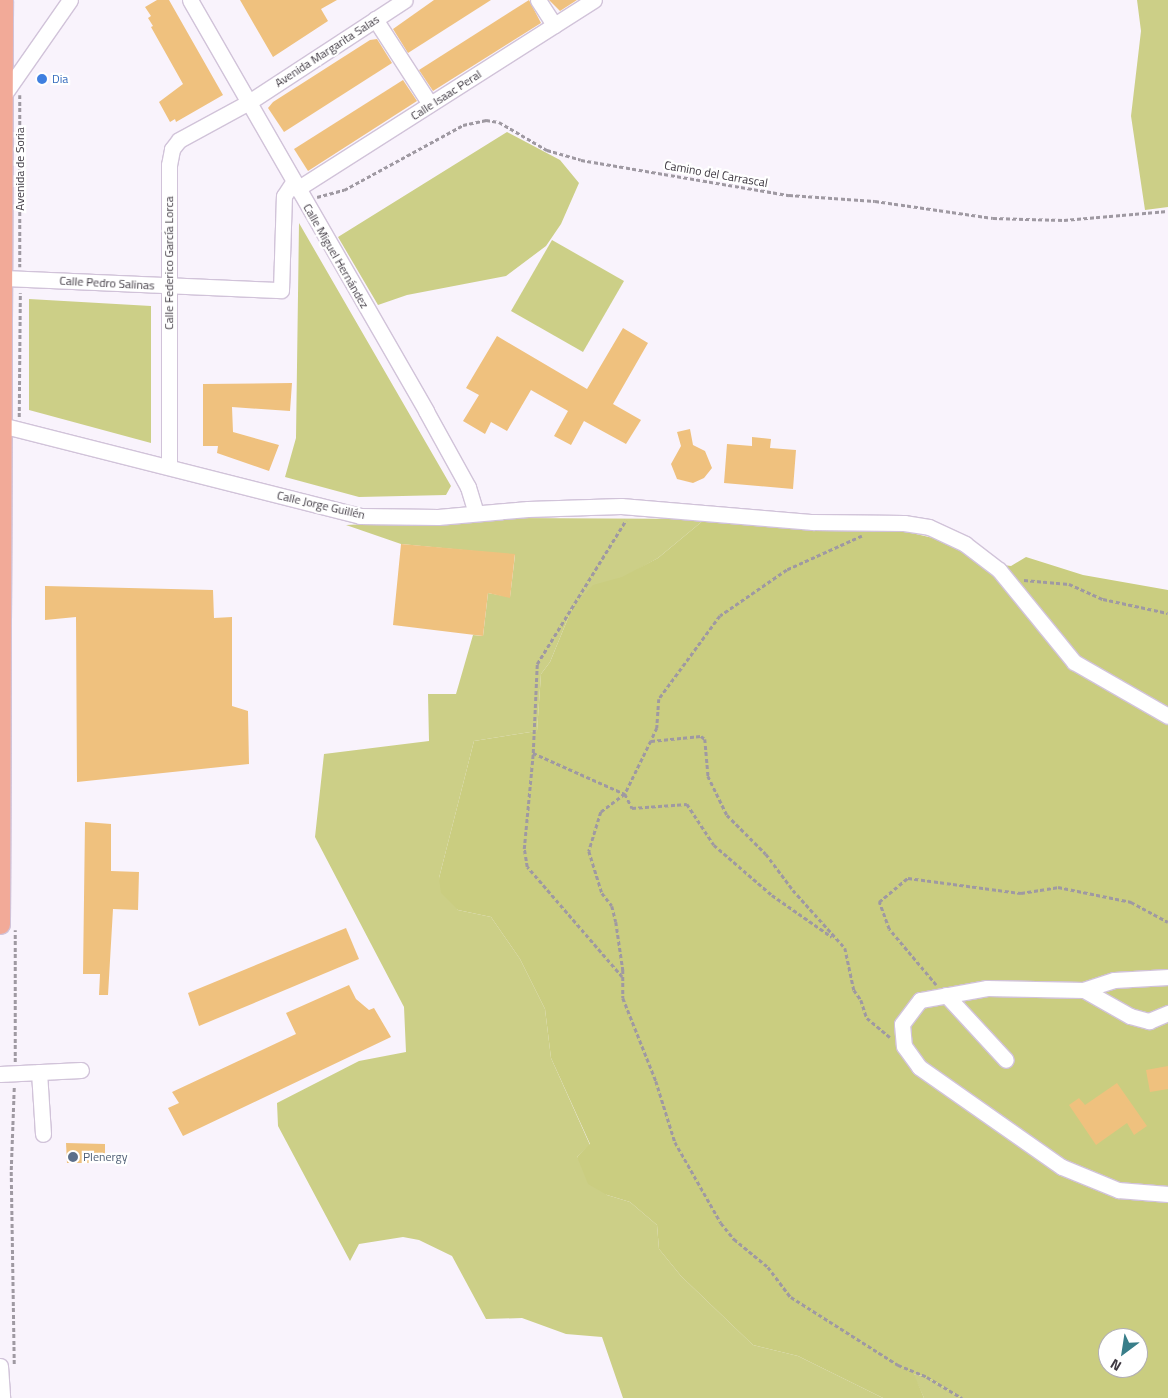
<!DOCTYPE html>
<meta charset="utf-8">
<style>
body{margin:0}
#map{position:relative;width:1168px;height:1398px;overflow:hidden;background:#f9f3fc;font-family:"Titillium Web",sans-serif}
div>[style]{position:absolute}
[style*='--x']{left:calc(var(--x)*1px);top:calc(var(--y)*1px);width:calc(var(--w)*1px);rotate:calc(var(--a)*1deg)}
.green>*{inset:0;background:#cccf87}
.forest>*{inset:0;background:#cacd80}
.building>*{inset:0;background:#efc17e}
.path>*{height:2.5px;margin-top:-1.25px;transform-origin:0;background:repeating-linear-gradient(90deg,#9f99a2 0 4px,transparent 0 6.5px)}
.roads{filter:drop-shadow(1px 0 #d1c3d9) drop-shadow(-1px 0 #d1c3d9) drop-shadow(0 1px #d1c3d9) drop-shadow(0 -1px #d1c3d9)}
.minor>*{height:15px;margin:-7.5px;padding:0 7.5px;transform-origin:7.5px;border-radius:7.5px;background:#fff}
.major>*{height:19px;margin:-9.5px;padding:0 9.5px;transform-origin:9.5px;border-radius:9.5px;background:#f2aa98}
.dots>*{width:14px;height:14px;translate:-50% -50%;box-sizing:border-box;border:2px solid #fff;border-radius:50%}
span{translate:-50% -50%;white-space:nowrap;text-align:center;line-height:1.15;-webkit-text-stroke:4.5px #fff;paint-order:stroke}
.street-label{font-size:12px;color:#3e3841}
.shop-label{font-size:12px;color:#366cbe}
.left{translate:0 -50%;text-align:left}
.service-label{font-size:12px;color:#4e5e75}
.north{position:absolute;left:1098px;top:1328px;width:50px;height:50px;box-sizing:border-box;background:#fff;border:1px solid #b2afb3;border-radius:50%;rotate:211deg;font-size:14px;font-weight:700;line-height:20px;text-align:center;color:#3e3841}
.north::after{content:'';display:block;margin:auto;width:18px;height:22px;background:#387e89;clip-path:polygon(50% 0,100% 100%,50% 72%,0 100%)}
</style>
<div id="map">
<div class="green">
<div style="clip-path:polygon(1137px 0,1168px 0,1168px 207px,1145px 210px,1131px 116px,1141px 31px)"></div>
<div style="clip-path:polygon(507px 132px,560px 160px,579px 183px,561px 224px,546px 246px,506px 276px,407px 295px,378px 305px,338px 237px)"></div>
<div style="clip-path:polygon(299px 223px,451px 486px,446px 495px,359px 497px,285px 477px,296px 438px)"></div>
<div style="clip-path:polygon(552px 240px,624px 281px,583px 352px,511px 311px)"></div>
<div style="clip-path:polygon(29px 299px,151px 306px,151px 443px,29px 410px)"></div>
<div style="clip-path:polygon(498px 518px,705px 519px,658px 558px,573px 606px,550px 662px,541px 674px,537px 731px,474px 741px,439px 878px,458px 910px,491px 917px,520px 959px,545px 1009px,551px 1058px,590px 1145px,577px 1157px,607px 1195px,630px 1202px,657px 1225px,659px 1249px,681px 1276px,753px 1345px,798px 1356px,883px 1398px,623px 1398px,602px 1337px,566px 1334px,522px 1318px,486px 1319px,452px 1256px,419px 1240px,403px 1237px,359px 1244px,350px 1261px,278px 1126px,277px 1103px,359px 1061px,406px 1052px,404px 1007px,315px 837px,324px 754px,429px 741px,428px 694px,456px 694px,473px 635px,483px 636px,488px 593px,510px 597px,515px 555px,401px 544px,346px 525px)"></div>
<div style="clip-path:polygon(913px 1374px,927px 1377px,962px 1398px,924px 1398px)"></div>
</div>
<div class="forest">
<div style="clip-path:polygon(evenodd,705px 519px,811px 529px,903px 531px,946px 541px,980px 562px,1011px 566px,1026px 557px,1083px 575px,1168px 590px,1168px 1398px,962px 1398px,927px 1377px,914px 1374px,924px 1398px,883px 1398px,798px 1356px,753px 1345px,681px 1276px,659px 1249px,657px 1225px,630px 1202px,607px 1195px,588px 1184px,577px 1157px,590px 1144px,551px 1058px,545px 1009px,520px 959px,491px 917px,458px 910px,441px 893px,439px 878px,474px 741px,537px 731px,541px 674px,550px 662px,573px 606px,593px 585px,622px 577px,658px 558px,705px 519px,1108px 1338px,1138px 1338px,1138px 1368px,1108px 1368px,1108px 1338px)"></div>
</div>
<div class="building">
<div style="clip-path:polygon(157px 0,169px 0,223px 95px,176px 122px,175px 119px,170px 122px,159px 102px,183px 84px,151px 27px,153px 26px,148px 18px,151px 16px,145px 7px)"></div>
<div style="clip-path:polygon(240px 0,337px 0,321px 9px,328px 21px,273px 57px)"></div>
<div style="clip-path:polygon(434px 0,491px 0,408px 53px,393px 29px)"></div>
<div style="clip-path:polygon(529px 0,541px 23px,433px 91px,419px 70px)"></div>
<div style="clip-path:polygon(549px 0,577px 0,560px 11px)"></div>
<div style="clip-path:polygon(377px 39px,392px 63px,284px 132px,268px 108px,273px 102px,370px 40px)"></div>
<div style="clip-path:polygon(403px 80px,417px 101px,308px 171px,294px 149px)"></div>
<div style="clip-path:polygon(623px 328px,648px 343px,613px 404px,641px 420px,626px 444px,584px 421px,571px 445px,554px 436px,568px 411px,531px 390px,507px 431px,491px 422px,485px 434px,463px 421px,479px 395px,466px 388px,497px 336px,587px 389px)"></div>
<div style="clip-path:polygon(292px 383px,290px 411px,232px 407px,233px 432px,279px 445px,269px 471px,217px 453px,218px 446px,203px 446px,203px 384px)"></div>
<div style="clip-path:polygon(690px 429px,693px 445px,705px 451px,712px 468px,704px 478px,693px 483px,677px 479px,671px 464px,681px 446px,677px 432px)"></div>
<div style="clip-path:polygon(752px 437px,771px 439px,770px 448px,796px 450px,793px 489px,724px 483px,727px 444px,752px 446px)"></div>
<div style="clip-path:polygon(401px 544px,515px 554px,510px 598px,488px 593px,483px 636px,393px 625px)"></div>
<div style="clip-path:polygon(45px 586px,213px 590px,214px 618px,232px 617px,232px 706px,248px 711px,249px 764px,77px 782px,76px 617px,45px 620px)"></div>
<div style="clip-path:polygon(85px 822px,111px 824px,111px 871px,139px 872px,138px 910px,113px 909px,108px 995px,99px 995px,100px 974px,83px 974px)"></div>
<div style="clip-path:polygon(346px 928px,359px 959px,199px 1026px,188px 993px)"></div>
<div style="clip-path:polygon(349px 985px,356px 999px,369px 1010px,374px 1008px,391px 1037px,183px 1136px,168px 1108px,179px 1103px,172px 1092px,296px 1034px,286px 1013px)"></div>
<div style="clip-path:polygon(1168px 1066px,1168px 1089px,1150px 1092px,1146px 1070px)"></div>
<div style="clip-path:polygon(1117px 1083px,1147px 1126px,1134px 1135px,1127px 1123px,1096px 1145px,1069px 1105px,1079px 1098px,1085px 1105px)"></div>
<div style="clip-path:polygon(66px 1143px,105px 1144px,105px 1163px,67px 1163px)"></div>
</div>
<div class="path">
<div style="--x:20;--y:95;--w:172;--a:90"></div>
<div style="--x:317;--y:197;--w:28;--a:-15"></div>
<div style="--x:344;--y:190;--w:136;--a:-28.6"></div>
<div style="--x:463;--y:125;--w:24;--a:-12"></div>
<div style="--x:486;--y:120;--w:13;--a:9"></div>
<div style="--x:499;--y:122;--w:56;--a:30.3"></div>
<div style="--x:547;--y:150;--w:35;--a:16"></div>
<div style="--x:581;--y:160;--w:211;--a:9.6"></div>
<div style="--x:789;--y:195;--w:86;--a:4"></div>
<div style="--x:875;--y:201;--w:119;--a:8.2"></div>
<div style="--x:993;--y:218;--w:71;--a:1.6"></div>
<div style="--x:1064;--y:220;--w:104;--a:-4.9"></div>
<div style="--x:19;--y:417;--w:124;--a:-89.5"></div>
<div style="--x:862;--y:536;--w:82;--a:155.6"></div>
<div style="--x:787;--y:570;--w:81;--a:145.5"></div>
<div style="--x:720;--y:616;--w:103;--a:126.3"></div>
<div style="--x:659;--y:699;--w:29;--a:94"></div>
<div style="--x:657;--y:728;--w:14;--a:115"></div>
<div style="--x:651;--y:741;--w:50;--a:-5.7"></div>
<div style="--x:701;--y:736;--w:5;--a:37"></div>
<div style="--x:705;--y:739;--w:37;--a:85"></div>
<div style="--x:708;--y:776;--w:43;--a:64"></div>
<div style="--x:727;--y:815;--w:55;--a:45"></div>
<div style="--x:766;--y:854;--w:45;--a:53.1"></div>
<div style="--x:793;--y:890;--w:78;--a:48.1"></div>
<div style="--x:845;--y:948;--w:43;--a:77.9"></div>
<div style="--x:854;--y:990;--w:12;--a:55"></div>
<div style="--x:861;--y:1000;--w:19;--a:72"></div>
<div style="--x:867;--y:1018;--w:30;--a:40"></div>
<div style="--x:1024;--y:580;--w:45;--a:5.1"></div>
<div style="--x:1069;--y:584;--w:37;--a:24"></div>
<div style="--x:1103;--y:599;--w:66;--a:12.2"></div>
<div style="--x:651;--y:741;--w:59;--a:116.1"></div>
<div style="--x:625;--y:794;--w:30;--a:143"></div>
<div style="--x:601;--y:812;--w:41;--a:107.1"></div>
<div style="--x:589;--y:851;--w:44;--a:72.8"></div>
<div style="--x:602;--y:893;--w:16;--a:52"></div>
<div style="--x:612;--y:906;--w:16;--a:76"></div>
<div style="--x:616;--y:922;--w:49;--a:81.7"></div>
<div style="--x:623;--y:970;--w:28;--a:90"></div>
<div style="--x:623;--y:998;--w:89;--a:68.3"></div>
<div style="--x:656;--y:1081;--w:64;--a:72.7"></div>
<div style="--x:675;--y:1142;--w:93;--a:60.4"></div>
<div style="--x:721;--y:1223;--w:21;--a:51"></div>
<div style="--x:734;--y:1239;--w:44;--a:39.5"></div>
<div style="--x:768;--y:1267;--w:38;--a:53"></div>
<div style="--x:791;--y:1297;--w:127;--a:32.4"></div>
<div style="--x:898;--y:1365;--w:31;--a:22"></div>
<div style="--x:927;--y:1377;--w:41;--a:31"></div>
<div style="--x:533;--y:753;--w:101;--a:24"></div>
<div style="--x:625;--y:794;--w:16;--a:63"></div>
<div style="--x:632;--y:808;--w:55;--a:-4.2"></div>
<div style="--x:687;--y:804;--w:49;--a:56.6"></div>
<div style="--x:714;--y:845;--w:77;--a:40.8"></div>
<div style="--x:772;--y:895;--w:73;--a:35"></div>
<div style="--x:622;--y:977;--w:145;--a:-130.8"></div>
<div style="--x:527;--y:867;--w:18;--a:-99"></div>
<div style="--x:524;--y:849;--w:96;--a:-84.6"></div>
<div style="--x:533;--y:753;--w:89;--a:-87.4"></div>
<div style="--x:537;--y:664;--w:169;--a:-58.3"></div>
<div style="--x:936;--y:985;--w:73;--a:-130"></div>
<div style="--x:889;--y:929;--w:29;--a:-110"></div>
<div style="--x:879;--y:902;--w:38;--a:-40"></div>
<div style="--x:908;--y:878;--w:114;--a:7.6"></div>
<div style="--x:1021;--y:893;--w:37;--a:-9"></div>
<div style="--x:1058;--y:887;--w:75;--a:11.6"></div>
<div style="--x:1131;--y:902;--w:42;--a:28.4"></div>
<div style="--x:15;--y:1062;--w:132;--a:-90"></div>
<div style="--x:14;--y:1364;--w:194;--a:-90.9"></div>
<div style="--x:11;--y:1170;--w:83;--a:-87.9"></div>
</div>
<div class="roads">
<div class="minor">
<div style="--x:190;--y:0;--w:474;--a:60.1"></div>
<div style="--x:426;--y:411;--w:87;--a:61.1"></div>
<div style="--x:468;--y:487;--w:27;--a:73"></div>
<div style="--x:538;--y:0;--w:30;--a:57"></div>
<div style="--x:375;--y:19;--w:101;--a:57.1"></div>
<div style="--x:0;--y:96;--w:3;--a:0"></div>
<div style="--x:3;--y:96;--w:117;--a:-55.1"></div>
<div style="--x:297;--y:189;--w:352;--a:-32.5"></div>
<div style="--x:2;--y:278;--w:279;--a:2.5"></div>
<div style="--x:281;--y:290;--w:94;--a:-88.2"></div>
<div style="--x:284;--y:196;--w:17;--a:-57"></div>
<div style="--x:1;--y:425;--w:370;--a:14.2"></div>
<div style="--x:360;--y:516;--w:78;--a:0.7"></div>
<div style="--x:438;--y:517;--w:90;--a:-5.1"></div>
<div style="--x:528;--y:509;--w:93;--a:-1.8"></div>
<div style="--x:621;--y:506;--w:193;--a:4.8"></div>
<div style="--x:813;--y:522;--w:91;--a:0.6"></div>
<div style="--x:904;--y:523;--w:25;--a:9"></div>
<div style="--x:929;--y:527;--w:40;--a:25"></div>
<div style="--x:965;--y:544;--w:43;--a:37.4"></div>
<div style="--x:999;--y:570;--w:119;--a:50.8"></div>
<div style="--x:1074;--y:662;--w:108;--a:29.9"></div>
<div style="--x:169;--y:467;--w:302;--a:-90"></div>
<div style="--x:169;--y:165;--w:16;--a:-79"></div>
<div style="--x:172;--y:149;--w:11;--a:-52"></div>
<div style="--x:179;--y:140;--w:80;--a:-28.5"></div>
<div style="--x:249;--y:102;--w:186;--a:-33.2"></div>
<div style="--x:1168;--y:977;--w:54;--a:176.8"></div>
<div style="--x:1114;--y:980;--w:32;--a:162"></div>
<div style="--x:1084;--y:990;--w:53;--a:29.5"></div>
<div style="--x:1130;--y:1016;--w:20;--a:15"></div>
<div style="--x:1149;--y:1021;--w:21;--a:-23"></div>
<div style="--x:1084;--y:990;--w:97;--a:-178.8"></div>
<div style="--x:987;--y:988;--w:68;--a:169.8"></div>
<div style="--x:920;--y:1000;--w:30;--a:127"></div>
<div style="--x:902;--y:1024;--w:22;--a:85"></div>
<div style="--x:904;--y:1046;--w:26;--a:54"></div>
<div style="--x:919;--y:1067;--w:174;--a:35"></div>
<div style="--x:1062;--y:1167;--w:61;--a:22.3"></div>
<div style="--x:1118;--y:1190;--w:50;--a:4.6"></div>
<div style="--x:946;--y:995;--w:88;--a:47.3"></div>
<div style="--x:39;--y:1072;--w:62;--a:86.3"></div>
<div style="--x:0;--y:1074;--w:81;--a:-2.8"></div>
<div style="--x:0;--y:1366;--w:32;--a:86"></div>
</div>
<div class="major">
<div style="--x:0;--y:924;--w:924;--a:-89.81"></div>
</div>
</div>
<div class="dots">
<div style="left:42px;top:79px;background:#3f7fe0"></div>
<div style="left:73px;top:1157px;background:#5c6f8a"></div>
</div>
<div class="street-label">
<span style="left:327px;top:51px;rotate:-33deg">Avenida Margarita Salas</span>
<span style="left:446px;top:95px;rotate:-33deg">Calle Isaac Peral</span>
<span style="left:20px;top:169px;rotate:-90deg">Avenida de Soria</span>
<span style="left:716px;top:174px;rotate:10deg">Camino del Carrascal</span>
<span style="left:336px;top:256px;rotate:60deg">Calle Miguel Hernández</span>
<span style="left:169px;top:263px;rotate:-90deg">Calle Federico García Lorca</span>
<span style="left:107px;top:283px;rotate:3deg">Calle Pedro Salinas</span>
<span style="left:321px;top:505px;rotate:13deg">Calle Jorge Guillén</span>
</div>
<div class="shop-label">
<span class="left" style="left:52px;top:79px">Dia</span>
</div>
<div class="service-label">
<span class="left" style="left:83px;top:1157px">Plenergy</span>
</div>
<div class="north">N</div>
</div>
